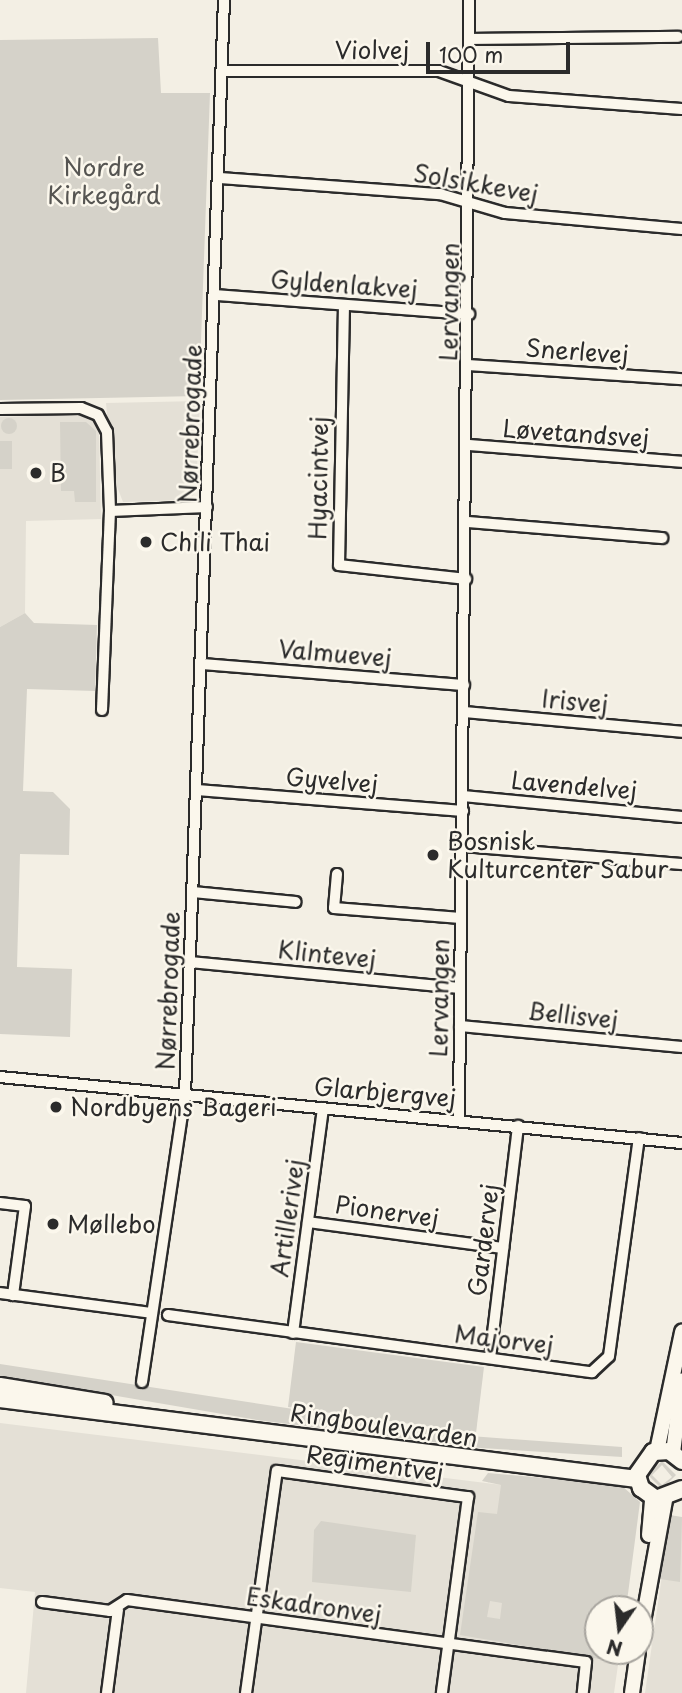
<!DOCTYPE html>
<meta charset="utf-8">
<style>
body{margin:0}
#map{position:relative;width:682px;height:1693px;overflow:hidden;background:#f3efe4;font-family:"Playpen Sans",sans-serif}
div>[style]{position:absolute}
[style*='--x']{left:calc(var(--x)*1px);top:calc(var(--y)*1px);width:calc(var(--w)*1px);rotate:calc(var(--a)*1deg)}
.built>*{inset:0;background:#e4e0d6}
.green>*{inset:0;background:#d5d2c9}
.round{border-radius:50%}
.roads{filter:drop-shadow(2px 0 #2b2b2b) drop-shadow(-2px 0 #2b2b2b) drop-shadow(0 2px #2b2b2b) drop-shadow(0 -2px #2b2b2b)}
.minor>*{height:10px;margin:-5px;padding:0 5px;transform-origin:5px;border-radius:5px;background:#fbf7ec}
.tertiary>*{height:14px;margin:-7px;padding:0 7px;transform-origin:7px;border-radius:7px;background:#fbf7ec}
.secondary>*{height:16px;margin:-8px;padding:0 8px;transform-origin:8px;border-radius:8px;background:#fbf7ec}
.dots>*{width:19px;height:19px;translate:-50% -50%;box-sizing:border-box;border:4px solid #fbf7ec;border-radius:50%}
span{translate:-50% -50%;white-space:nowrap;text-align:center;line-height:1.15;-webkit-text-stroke:5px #fbf7ec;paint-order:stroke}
.street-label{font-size:24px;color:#2b2b2b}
.park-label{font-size:24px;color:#565552}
.poi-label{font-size:24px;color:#2b2b2b}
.left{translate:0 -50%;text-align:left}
.north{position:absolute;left:584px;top:1595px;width:70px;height:70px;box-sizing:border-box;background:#fbf7ec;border:2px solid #a8a59f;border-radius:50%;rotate:194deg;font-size:19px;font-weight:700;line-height:28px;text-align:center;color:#2b2b2b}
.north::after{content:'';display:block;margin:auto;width:24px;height:32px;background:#2b2b2b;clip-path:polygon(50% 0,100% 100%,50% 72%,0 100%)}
.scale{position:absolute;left:426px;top:42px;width:144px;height:32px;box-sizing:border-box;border:4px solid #2b2b2b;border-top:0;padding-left:9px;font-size:21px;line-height:24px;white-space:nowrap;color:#2b2b2b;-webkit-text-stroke:5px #fbf7ec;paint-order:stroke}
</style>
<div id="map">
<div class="built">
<div style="clip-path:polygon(200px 401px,196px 492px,189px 500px,123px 502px,113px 476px,106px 403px)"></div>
<div style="clip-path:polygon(79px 415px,94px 422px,99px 434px,101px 519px,26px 521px,25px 613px,0 627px,0 417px)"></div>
<div style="clip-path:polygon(0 1423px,575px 1494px,598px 1609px,598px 1651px,620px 1651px,614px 1693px,26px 1693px,35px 1592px,0 1588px)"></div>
<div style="clip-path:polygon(682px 1519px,682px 1693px,645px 1693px,670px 1520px)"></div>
</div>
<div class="green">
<div style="clip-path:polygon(158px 38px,161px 93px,210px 93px,199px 396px,0 400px,0 40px)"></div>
<div class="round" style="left:1px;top:418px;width:16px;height:16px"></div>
<div style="clip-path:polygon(60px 422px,86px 422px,96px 431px,96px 502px,75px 502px,74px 491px,61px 491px)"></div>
<div style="clip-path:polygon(0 441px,12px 441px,12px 469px,0 469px)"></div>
<div style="clip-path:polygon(25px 613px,34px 623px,97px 625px,95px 691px,27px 689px,23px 791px,53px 792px,70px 809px,69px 855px,20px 854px,17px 967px,72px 969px,70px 1037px,0 1034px,0 627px)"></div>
<div style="clip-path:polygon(296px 1342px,484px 1367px,476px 1433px,288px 1407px)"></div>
<div style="clip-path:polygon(0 1364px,470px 1436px,622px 1447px,622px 1457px,481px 1448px,257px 1420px,0 1376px)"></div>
<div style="clip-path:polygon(evenodd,662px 1461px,676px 1475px,662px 1489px,648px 1475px,662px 1461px,662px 1465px,672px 1477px,662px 1485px,652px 1475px,662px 1465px)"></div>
<div style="clip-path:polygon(evenodd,488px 1473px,621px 1485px,640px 1502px,626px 1609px,598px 1609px,598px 1651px,620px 1651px,619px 1656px,611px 1661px,460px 1635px,478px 1512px,497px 1514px,501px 1485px,482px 1481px,488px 1473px,490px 1601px,502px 1603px,500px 1619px,487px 1617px,490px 1601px)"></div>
<div style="clip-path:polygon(670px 1515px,682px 1517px,680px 1582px,660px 1579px)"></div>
<div style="clip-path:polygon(321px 1521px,416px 1535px,411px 1592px,312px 1582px,314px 1530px)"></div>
</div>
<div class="roads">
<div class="minor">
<div style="--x:471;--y:39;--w:207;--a:-0.6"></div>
<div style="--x:225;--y:71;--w:214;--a:0"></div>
<div style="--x:439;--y:71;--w:74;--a:19.7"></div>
<div style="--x:509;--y:96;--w:173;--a:4.3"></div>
<div style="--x:220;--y:178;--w:221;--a:4.2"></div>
<div style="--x:440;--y:194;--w:68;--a:16.3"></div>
<div style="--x:505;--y:213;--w:178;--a:5.2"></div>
<div style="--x:216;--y:295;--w:254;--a:4.3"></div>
<div style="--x:344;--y:305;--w:260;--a:91.1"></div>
<div style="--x:339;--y:565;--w:128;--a:6.3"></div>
<div style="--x:469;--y:365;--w:213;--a:3.8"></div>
<div style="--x:0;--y:409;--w:81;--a:-0.7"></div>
<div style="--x:81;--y:408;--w:18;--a:22"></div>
<div style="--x:98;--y:415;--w:19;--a:62"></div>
<div style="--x:107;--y:432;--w:79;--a:87.8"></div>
<div style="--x:110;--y:511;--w:97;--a:-2.4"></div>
<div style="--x:468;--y:445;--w:215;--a:4.5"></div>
<div style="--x:467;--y:522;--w:196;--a:4.7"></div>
<div style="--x:201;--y:664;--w:264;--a:4.6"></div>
<div style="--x:102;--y:710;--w:199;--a:-87.7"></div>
<div style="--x:464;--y:712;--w:219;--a:5.2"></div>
<div style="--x:197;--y:790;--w:267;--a:4.5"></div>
<div style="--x:463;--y:796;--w:220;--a:5.5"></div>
<div style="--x:462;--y:846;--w:221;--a:4.7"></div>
<div style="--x:337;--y:874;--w:34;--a:95"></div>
<div style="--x:334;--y:908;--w:127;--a:4.5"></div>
<div style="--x:193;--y:892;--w:103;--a:5.5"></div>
<div style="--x:190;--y:962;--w:271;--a:5.5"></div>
<div style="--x:460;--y:1026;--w:223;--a:5.4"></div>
<div style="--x:0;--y:1077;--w:685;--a:5.53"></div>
<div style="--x:459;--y:1121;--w:1121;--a:-89.49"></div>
<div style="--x:0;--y:1203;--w:25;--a:7"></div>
<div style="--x:25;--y:1206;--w:90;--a:97.7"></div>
<div style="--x:308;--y:1222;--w:197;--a:7.6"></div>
<div style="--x:0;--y:1293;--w:153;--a:7.5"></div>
<div style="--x:168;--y:1315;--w:428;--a:7.7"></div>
<div style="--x:592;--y:1372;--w:23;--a:-43"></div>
<div style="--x:609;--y:1356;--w:220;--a:-82.2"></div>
<div style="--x:293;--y:1333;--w:227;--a:-82.4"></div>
<div style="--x:490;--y:1358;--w:234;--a:-83.1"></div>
<div style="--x:142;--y:1382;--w:290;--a:-81.5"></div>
<div style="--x:185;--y:1095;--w:1096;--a:-87.96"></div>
<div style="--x:42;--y:1602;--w:69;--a:7.5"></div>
<div style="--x:110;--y:1611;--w:20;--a:-33"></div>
<div style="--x:127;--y:1600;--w:463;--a:7.7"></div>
<div style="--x:586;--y:1662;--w:31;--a:96"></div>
<div style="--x:107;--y:1693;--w:84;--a:-82.5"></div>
<div style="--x:246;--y:1693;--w:224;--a:-82.1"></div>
<div style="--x:277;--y:1471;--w:193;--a:7.8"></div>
<div style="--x:468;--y:1497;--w:198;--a:97.6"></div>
</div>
<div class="tertiary">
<div style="--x:657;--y:1451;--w:122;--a:-78.1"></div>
<div style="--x:673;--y:1453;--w:73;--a:-82.9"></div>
<div style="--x:649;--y:1535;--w:37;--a:-85"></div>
<div style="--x:640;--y:1638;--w:140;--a:-79.7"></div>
<div style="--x:632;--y:1693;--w:42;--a:-81.9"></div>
</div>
<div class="secondary">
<div style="--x:0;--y:1386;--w:106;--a:9.2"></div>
<div style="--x:0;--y:1399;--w:642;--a:7.16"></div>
<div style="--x:682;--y:1461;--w:16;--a:-142"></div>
<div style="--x:669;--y:1451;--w:16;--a:176"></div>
<div style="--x:653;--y:1452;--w:28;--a:125"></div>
<div style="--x:637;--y:1475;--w:14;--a:73"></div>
<div style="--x:641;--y:1488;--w:19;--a:36"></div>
<div style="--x:656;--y:1499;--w:28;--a:-21"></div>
</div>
</div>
<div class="dots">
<div style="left:36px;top:473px;background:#2b2b2b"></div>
<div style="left:146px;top:542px;background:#2b2b2b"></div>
<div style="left:433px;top:855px;background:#2b2b2b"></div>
<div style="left:56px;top:1107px;background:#2b2b2b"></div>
<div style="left:53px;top:1224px;background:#2b2b2b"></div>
</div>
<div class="street-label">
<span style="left:372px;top:50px">Violvej</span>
<span style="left:476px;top:183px;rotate:10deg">Solsikkevej</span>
<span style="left:344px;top:284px;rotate:4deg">Gyldenlakvej</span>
<span style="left:449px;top:302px;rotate:-89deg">Lervangen</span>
<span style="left:577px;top:351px;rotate:4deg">Snerlevej</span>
<span style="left:190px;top:424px;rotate:-88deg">Nørrebrogade</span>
<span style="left:576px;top:433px;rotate:4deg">Løvetandsvej</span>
<span style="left:318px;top:478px;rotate:-89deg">Hyacintvej</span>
<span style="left:335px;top:653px;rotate:5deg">Valmuevej</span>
<span style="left:575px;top:701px;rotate:5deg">Irisvej</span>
<span style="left:332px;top:780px;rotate:5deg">Gyvelvej</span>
<span style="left:574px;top:785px;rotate:5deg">Lavendelvej</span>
<span style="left:327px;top:954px;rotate:6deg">Klintevej</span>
<span style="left:168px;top:991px;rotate:-88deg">Nørrebrogade</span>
<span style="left:439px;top:998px;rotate:-89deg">Lervangen</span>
<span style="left:573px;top:1015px;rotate:6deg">Bellisvej</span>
<span style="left:385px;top:1092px;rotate:5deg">Glarbjergvej</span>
<span style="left:387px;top:1211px;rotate:8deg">Pionervej</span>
<span style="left:287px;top:1218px;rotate:-82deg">Artillerivej</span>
<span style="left:483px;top:1240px;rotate:-83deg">Gardervej</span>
<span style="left:504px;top:1339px;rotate:7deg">Majorvej</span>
<span style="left:384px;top:1425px;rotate:8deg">Ringboulevarden</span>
<span style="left:375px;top:1463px;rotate:8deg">Regimentvej</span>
<span style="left:314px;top:1605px;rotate:8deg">Eskadronvej</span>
</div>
<div class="park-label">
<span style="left:104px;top:181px">Nordre<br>Kirkegård</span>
</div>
<div class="poi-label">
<span class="left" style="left:50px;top:473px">B</span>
<span class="left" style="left:160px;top:542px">Chili Thai</span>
<span class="left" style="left:447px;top:855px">Bosnisk<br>Kulturcenter Sabur</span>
<span class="left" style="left:70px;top:1107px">Nordbyens Bageri</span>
<span class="left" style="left:67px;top:1224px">Møllebo</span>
</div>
<div class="north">N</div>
<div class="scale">100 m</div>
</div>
